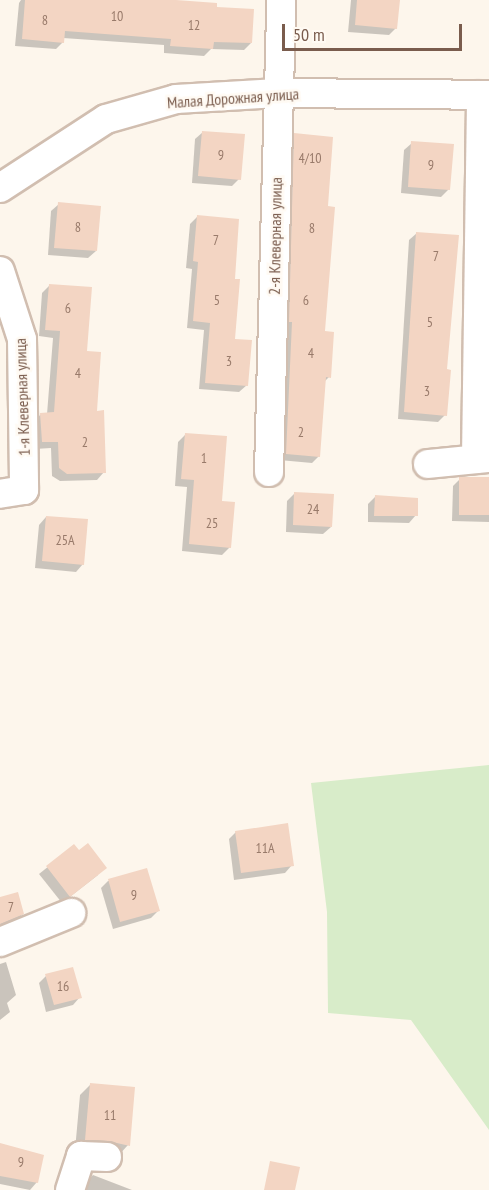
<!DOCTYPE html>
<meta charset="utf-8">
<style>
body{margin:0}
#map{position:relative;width:489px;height:1190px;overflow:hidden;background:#fdf6ec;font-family:"PT Sans Narrow",sans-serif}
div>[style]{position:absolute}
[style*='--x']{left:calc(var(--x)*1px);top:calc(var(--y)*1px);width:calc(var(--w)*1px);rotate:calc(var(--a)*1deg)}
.green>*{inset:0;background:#d8ecc9}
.shadow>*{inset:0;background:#0003}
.building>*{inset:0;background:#f3d5c3}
.roads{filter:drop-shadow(2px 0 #d1beb0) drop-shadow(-2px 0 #d1beb0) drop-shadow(0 2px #d1beb0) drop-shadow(0 -2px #d1beb0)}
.minor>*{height:28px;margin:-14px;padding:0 14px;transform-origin:14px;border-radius:14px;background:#fff}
span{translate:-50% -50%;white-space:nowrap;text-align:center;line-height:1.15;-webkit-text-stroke:5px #fffaf3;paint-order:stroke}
.number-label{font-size:14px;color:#987a6a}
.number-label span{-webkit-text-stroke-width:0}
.street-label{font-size:16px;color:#7a5c4d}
.scale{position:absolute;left:282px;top:24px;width:180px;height:27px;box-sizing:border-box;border:3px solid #7a5c4d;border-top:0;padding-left:8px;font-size:18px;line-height:21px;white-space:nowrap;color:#7a5c4d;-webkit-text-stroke:4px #fffaf3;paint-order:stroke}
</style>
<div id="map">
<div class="green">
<div style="clip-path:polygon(489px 765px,489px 1130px,411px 1020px,328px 1013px,327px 912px,311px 783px)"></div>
</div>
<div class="shadow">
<div style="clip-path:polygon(21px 0,159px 0,215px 9px,251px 43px,244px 50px,211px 49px,204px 56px,164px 53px,164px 45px,63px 38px,63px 42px,56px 49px,15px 46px,19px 3px)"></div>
<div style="clip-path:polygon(351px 0,398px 0,396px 28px,389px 35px,348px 32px)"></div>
<div style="clip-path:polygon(203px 132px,239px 179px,232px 186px,192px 183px,195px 139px)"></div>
<div style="clip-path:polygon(295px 135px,326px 208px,323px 332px,329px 377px,325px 381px,319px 456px,312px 463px,279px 460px,287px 142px)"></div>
<div style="clip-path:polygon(412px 143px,449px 189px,441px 197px,401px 193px,404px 150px)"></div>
<div style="clip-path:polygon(59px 204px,96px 251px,88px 258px,48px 255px,51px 211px)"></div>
<div style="clip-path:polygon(197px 217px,233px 280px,233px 340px,247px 385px,239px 392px,199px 389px,204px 330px,187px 328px,192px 269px,186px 268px,190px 224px)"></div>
<div style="clip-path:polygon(417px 233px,446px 371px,445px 415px,438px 422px,398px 419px,409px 240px)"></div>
<div style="clip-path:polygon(50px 285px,85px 352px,104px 472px,97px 480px,60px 481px,52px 476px,51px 448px,35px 449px,34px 422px,41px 414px,47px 414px,53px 338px,39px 336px,42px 293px)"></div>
<div style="clip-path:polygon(185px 435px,220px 502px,230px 547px,222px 555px,182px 551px,187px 487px,175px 486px,178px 442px)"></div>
<div style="clip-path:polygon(460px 479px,489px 479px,489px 522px,452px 521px,453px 486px)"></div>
<div style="clip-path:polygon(295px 493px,331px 527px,323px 534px,286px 532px,287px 501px)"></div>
<div style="clip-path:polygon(375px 497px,416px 515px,409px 523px,368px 522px,368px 504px)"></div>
<div style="clip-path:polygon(46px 517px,83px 564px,76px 572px,35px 568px,39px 525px)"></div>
<div style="clip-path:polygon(236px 832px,292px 865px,285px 873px,234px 880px,229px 839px)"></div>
<div style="clip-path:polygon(74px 846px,98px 875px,62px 903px,39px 874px)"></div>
<div style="clip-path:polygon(146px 870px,158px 911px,151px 918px,113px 929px,101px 888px,108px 881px)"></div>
<div style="clip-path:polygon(0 899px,23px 914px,15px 921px,0 928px)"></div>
<div style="clip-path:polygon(6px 962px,16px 995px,7px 1003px,10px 1012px,0 1020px,0 964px)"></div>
<div style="clip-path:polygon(46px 976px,80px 997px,73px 1005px,46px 1012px,39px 983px)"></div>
<div style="clip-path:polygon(91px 1084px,128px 1145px,118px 1156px,75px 1150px,80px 1095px)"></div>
<div style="clip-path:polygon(0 1144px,42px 1156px,37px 1182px,30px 1190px,0 1184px)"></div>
<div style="clip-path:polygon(93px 1175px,132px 1190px,83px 1190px,86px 1182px)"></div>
</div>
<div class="building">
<div style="clip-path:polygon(25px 0,176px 0,217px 3px,217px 7px,254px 9px,252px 43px,214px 42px,213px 49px,170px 46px,171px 39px,65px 31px,64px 43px,22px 39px)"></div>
<div style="clip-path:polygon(357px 0,400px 0,397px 29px,355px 25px)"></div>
<div style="clip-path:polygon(202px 131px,245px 134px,241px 180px,198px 176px)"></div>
<div style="clip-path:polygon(294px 133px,333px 137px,328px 206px,335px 207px,325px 331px,334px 332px,331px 378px,326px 377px,320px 457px,286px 454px,292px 322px,289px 322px)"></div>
<div style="clip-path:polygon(411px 141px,454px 144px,450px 190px,408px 187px)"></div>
<div style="clip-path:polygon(58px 202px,101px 206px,97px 251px,54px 248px)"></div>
<div style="clip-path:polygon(197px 215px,239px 219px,235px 279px,240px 279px,235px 339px,252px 340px,248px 386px,205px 383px,210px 323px,193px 321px,198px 262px,193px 261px)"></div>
<div style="clip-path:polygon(416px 232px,459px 235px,447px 369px,451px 370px,447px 416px,404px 412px)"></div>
<div style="clip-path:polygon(49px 284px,92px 287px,87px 351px,101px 352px,97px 411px,104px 410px,106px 473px,67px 474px,59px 468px,58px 442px,42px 442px,40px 413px,54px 412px,60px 331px,45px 330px)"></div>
<div style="clip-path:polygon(185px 433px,227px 436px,222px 501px,235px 502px,231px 548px,189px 544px,194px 480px,181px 479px)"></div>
<div style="clip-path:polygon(459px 477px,489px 477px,489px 515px,459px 515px)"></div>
<div style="clip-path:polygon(294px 492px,334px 494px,332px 527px,293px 525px)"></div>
<div style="clip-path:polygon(375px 495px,418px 498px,418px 516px,374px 516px)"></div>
<div style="clip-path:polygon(46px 516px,88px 519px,84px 565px,42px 561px)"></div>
<div style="clip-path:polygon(288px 823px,294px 866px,241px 873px,235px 831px)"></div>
<div style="clip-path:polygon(88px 843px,107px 868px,70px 897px,46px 866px,74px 844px,79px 850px)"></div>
<div style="clip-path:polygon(147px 868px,160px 911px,120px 922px,108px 879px)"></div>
<div style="clip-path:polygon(18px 892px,24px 914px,0 924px,0 897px)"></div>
<div style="clip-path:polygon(73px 967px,82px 998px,54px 1005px,45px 974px)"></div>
<div style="clip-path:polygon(90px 1083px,135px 1087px,130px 1146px,108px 1141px,85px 1140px)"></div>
<div style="clip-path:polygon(0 1143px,44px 1155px,38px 1183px,0 1176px)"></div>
<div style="clip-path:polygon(270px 1161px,300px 1167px,295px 1190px,264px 1190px)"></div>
</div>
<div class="roads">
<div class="minor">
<div style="--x:0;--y:188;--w:126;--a:-33.1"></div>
<div style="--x:106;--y:119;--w:73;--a:-15.9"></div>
<div style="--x:176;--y:99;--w:102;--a:-3.4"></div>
<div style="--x:278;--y:93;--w:211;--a:0.5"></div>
<div style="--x:0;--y:271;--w:71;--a:72.1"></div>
<div style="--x:22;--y:339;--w:151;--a:89.2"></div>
<div style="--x:24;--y:490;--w:24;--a:171"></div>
<div style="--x:476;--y:459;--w:364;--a:-89.2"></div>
<div style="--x:428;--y:464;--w:61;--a:-5.6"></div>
<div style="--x:269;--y:472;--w:472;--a:-88.5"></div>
<div style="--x:0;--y:942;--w:77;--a:-22.2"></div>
<div style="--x:70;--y:1190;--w:36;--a:-72"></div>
<div style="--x:81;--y:1156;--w:26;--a:2"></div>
</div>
</div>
<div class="number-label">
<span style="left:117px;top:16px">10</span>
<span style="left:45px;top:20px">8</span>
<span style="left:194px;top:25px">12</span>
<span style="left:221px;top:155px">9</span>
<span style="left:310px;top:158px">4/10</span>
<span style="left:431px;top:165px">9</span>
<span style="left:78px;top:227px">8</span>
<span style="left:312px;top:228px">8</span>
<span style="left:216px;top:240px">7</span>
<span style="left:436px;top:256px">7</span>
<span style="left:217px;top:300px">5</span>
<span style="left:306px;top:300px">6</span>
<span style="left:68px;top:308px">6</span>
<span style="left:430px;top:322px">5</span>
<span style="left:311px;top:353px">4</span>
<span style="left:229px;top:361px">3</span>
<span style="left:78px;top:373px">4</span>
<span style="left:427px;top:391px">3</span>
<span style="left:301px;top:432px">2</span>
<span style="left:85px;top:442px">2</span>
<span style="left:204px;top:458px">1</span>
<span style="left:313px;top:509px">24</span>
<span style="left:212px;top:523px">25</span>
<span style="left:65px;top:540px">25А</span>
<span style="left:265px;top:848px">11А</span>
<span style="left:134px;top:895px">9</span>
<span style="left:11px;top:907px">7</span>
<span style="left:63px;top:986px">16</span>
<span style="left:110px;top:1115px">11</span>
<span style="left:21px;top:1162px">9</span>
</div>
<div class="street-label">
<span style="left:233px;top:98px;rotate:-4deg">Малая Дорожная улица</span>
<span style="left:275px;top:236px;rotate:-89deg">2-я Клеверная улица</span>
<span style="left:22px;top:397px;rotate:-92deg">1-я Клеверная улица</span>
</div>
<div class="scale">50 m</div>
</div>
